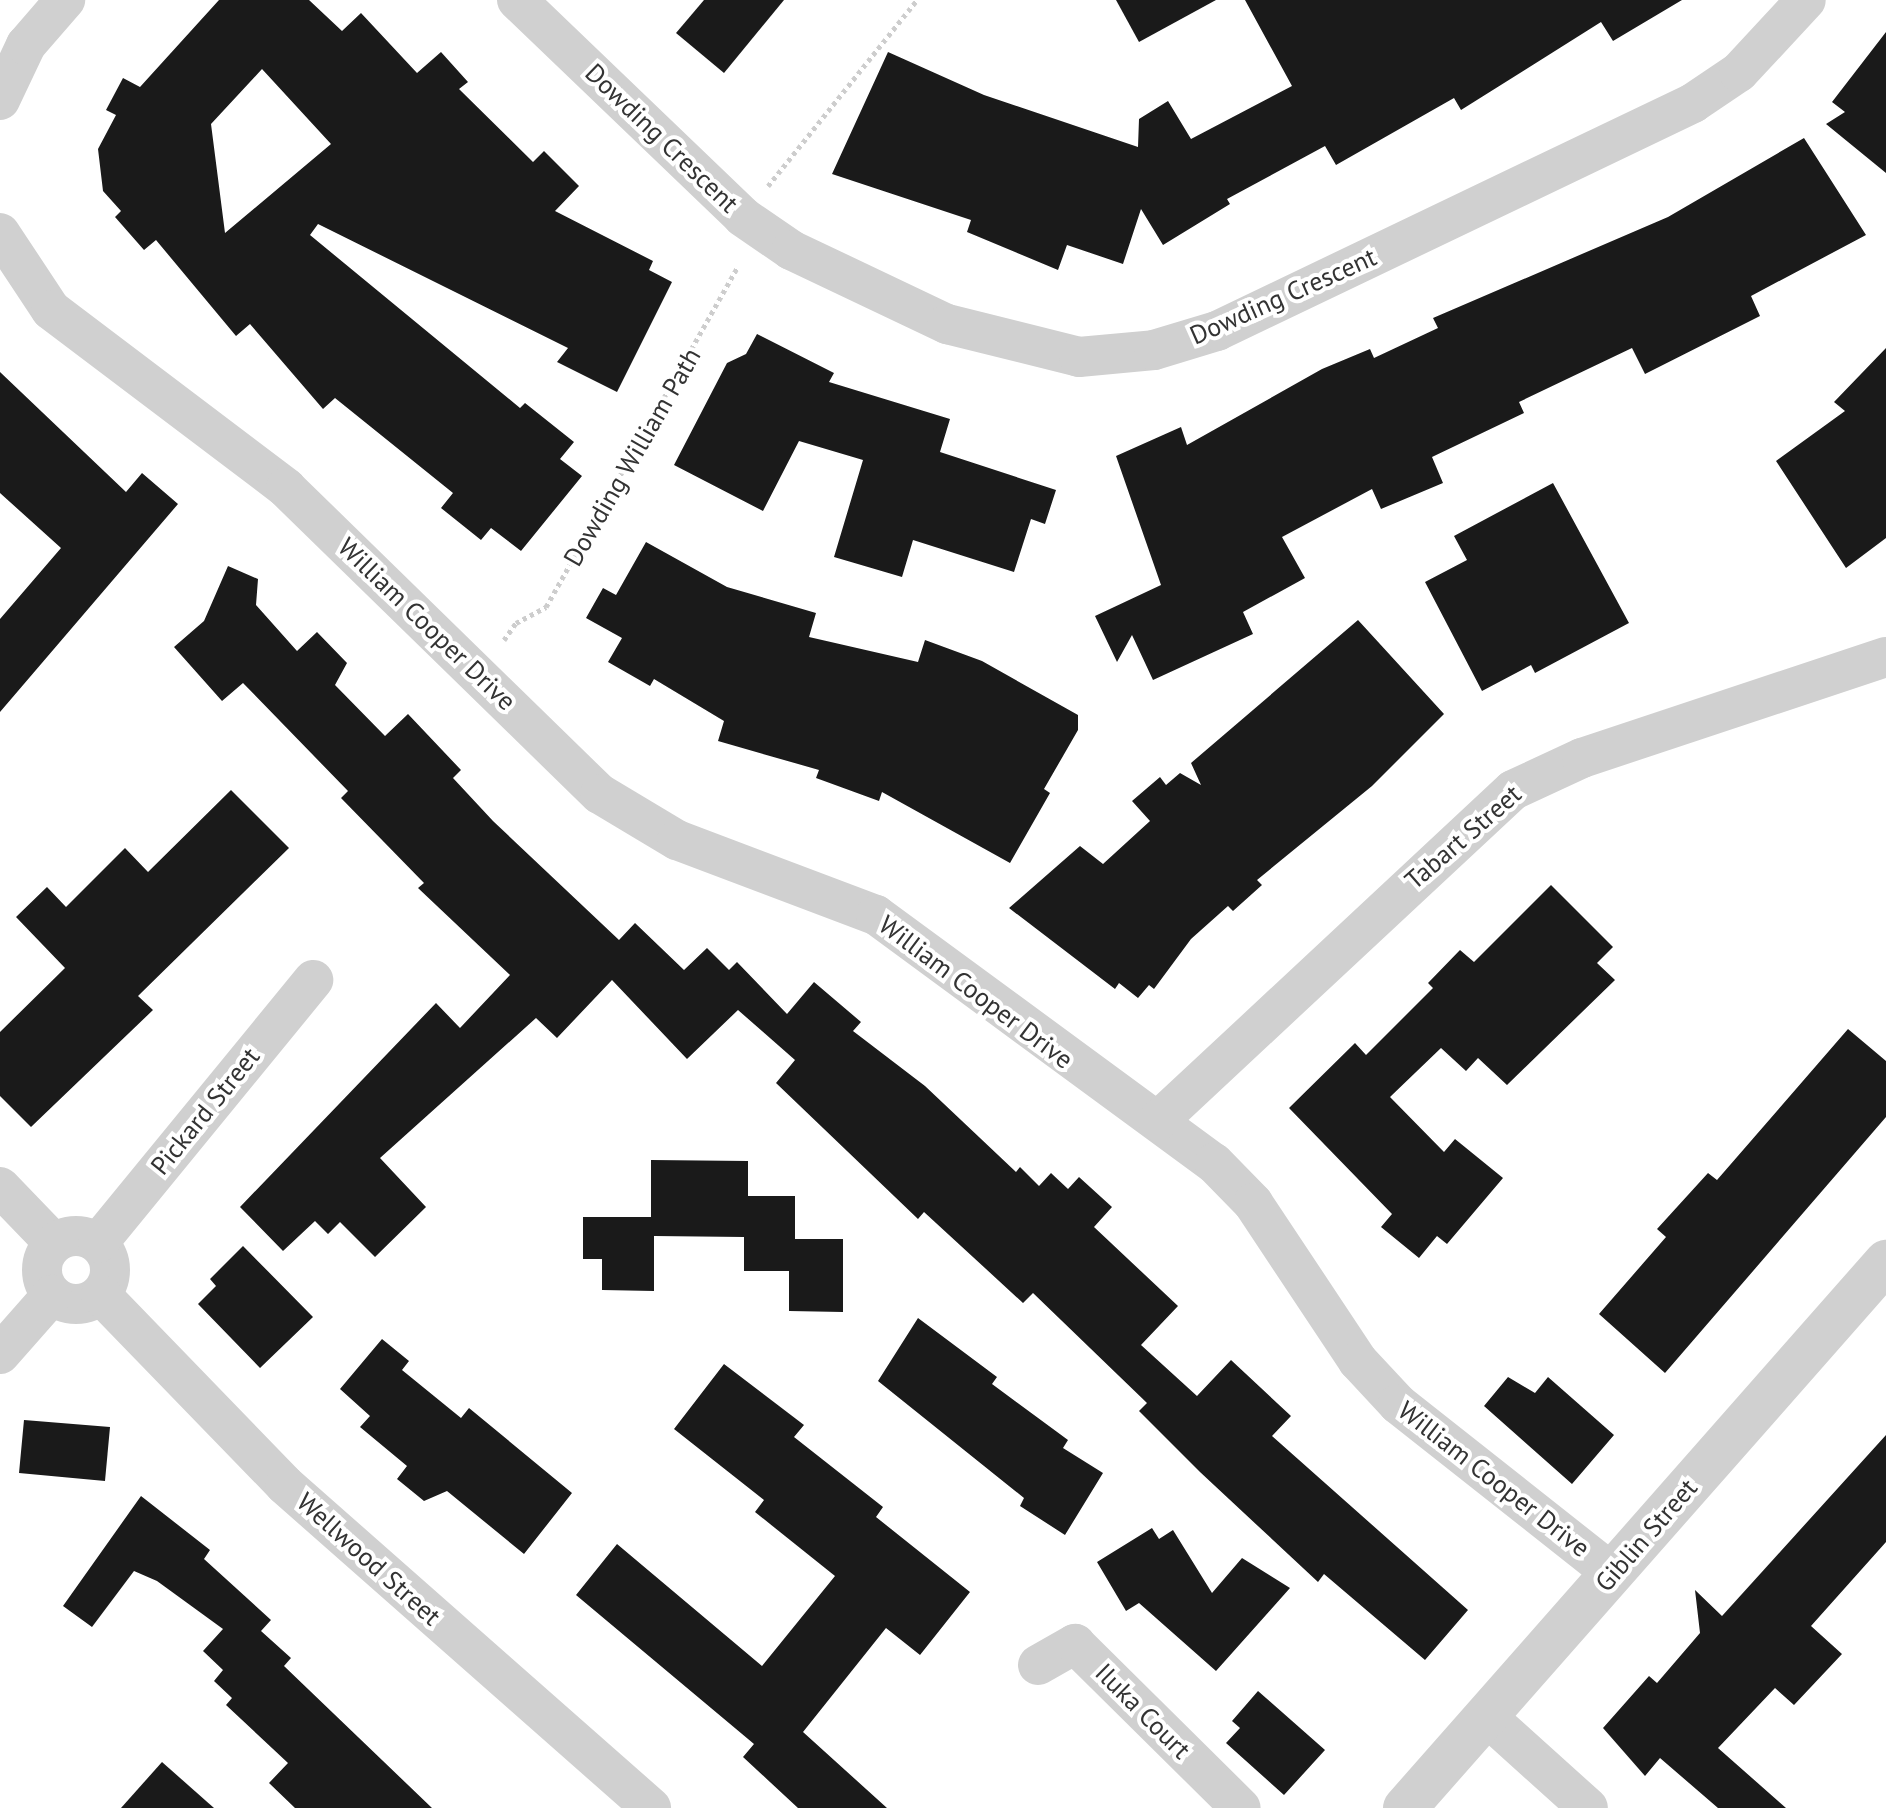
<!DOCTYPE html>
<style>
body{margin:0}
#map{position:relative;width:1886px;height:1808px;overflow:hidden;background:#fff;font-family:"PT Sans",sans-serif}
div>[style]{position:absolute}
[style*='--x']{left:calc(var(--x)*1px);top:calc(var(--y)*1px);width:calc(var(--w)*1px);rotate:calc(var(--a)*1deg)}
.building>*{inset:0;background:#1a1a1a}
.path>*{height:5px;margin-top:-2.5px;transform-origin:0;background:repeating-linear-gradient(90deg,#cdcdcd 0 4px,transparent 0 8px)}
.minor>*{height:40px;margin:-20px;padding:0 20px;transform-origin:20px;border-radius:20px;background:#d0d0d0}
.minor>.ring{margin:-20px;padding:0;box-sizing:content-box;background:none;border:40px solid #d0d0d0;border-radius:50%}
.tertiary>*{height:44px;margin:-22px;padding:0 22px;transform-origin:22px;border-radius:22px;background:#d0d0d0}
span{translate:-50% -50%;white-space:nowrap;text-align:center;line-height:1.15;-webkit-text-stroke:8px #fff;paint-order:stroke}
.street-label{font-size:26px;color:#333}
</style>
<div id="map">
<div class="building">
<div style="clip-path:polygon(evenodd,219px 0,309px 0,342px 31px,361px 13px,417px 73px,441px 52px,468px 82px,459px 89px,533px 162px,544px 151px,579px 186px,555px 211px,653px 261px,649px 270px,672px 282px,617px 392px,557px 362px,568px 348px,318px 224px,310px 235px,520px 408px,525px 403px,574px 442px,560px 459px,582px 476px,521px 551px,491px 528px,481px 540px,441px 508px,453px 493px,335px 398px,323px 409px,250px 324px,236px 336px,156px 240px,144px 250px,115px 217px,121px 211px,103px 191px,98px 149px,116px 115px,106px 110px,123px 78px,140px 87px,219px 0,262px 69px,331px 144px,225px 233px,211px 124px,262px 69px)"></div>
<div style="clip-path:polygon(704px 0,784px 0,724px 73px,676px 33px)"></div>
<div style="clip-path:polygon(1116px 0,1216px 0,1139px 42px)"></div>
<div style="clip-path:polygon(1245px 0,1682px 0,1613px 41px,1601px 22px,1461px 110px,1454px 98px,1336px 165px,1325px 146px,1227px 199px,1230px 204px,1163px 245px,1141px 209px,1123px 264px,1067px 245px,1058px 270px,967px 232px,971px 220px,832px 174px,888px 52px,984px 95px,1138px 147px,1139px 119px,1168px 101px,1191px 139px,1292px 86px)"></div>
<div style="clip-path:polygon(1886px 32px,1886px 173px,1826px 124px,1845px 112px,1832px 102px)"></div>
<div style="clip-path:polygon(1804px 138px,1866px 235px,1751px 296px,1760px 316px,1645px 374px,1632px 348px,1519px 402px,1524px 413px,1432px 457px,1443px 483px,1381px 509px,1372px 489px,1282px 537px,1305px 578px,1243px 612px,1253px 634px,1153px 680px,1132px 635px,1117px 662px,1095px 616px,1161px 585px,1116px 456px,1181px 427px,1187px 445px,1322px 369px,1370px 349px,1374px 358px,1438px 328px,1433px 318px,1668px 217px)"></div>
<div style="clip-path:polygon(757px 334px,834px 373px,829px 382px,950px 419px,940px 452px,1056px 490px,1045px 524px,1031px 519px,1014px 572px,913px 540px,902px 577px,834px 557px,863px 460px,799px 441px,763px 511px,674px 465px,727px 363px,746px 354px)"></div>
<div style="clip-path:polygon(1886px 348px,1886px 538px,1846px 568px,1776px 461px,1845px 411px,1834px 402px)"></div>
<div style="clip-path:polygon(0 372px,126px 492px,142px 473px,178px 504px,0 712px,0 619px,61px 548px,0 493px)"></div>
<div style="clip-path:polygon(1553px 483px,1629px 623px,1535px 673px,1531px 665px,1482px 691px,1425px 582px,1467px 560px,1454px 536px)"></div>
<div style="clip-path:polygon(646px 542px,727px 587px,816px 613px,809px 637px,918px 662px,925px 640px,982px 661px,1078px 715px,1078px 730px,1044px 789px,1050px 793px,1010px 863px,882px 792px,879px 801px,816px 778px,819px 770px,718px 741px,724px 721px,654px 679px,650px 686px,608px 662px,622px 638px,586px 618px,603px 588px,616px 595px)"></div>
<div style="clip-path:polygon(228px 566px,258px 579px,256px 605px,297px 651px,317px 632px,347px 663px,335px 685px,385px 736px,408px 714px,461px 770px,453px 778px,493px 821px,619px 940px,635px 923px,684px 970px,707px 948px,729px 970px,737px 962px,787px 1014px,814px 982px,861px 1022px,853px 1031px,925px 1086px,1016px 1172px,1020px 1167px,1039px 1186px,1051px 1173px,1068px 1189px,1079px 1177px,1112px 1207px,1094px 1227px,1178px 1306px,1141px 1345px,1197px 1396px,1231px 1360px,1291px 1416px,1272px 1436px,1468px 1610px,1425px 1660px,1324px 1574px,1318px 1582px,1200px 1472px,1139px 1411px,1147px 1403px,1033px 1293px,1023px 1303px,924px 1212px,918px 1219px,776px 1083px,795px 1060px,738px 1010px,687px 1059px,612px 980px,557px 1038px,536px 1018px,380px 1158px,426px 1207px,375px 1257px,340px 1222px,328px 1234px,315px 1221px,283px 1251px,240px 1207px,436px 1003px,460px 1028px,510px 975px,418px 888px,424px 883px,341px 798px,348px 791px,243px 683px,222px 701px,174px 647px,204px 621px)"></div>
<div style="clip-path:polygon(1358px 620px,1444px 714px,1372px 786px,1257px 880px,1262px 885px,1233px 911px,1228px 906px,1191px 939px,1154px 989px,1149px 985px,1138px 998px,1119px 983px,1115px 989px,1009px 908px,1080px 846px,1103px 864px,1150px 821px,1132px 801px,1160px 777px,1166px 785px,1180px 773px,1201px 785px,1191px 763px)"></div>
<div style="clip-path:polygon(231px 790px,289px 848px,138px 996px,153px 1010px,31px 1127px,0 1096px,0 1032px,65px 968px,16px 917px,47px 887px,66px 907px,125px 848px,148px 872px)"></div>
<div style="clip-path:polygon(1551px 885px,1613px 947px,1597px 963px,1615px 980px,1507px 1085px,1478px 1058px,1466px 1071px,1441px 1048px,1390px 1097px,1444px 1152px,1455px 1139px,1503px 1178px,1447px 1244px,1437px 1236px,1419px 1258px,1381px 1227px,1392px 1214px,1289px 1108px,1355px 1043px,1366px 1055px,1433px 988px,1428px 983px,1460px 950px,1474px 962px)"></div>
<div style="clip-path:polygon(1848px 1029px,1886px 1061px,1886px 1117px,1665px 1373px,1599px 1314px,1666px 1237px,1657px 1229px,1708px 1173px,1717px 1180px)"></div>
<div style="clip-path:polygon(651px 1160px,748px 1161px,748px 1196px,795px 1196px,795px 1239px,843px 1239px,843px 1312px,789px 1311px,789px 1271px,744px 1271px,744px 1237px,654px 1236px,654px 1291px,602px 1290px,602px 1259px,583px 1259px,583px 1217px,651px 1217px)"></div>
<div style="clip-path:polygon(243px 1246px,313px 1317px,260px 1368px,198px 1304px,216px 1286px,210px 1279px)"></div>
<div style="clip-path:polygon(918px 1318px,997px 1377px,992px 1384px,1068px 1440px,1063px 1448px,1103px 1473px,1065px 1535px,1020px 1506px,1024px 1498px,878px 1381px)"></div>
<div style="clip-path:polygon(382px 1339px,409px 1361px,402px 1370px,461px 1418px,469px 1408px,572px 1493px,524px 1554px,447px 1491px,424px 1501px,397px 1479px,407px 1466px,360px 1427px,370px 1416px,340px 1389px)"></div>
<div style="clip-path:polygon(724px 1364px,804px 1425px,794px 1437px,883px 1507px,876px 1517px,970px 1592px,920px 1655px,886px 1628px,803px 1732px,887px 1808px,798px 1808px,743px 1757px,754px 1744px,576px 1595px,617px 1544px,762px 1666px,835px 1576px,755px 1512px,764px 1500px,674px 1429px)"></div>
<div style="clip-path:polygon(1508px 1377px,1535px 1393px,1548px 1377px,1614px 1435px,1572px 1484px,1484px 1406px)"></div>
<div style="clip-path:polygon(24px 1420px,110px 1427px,105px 1481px,19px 1473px)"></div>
<div style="clip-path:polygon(1886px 1435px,1886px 1542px,1811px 1626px,1842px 1654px,1794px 1705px,1775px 1688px,1718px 1748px,1786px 1808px,1718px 1808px,1660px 1758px,1645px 1776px,1603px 1728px,1649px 1676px,1657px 1683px,1700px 1633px,1695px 1590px,1722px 1616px)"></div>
<div style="clip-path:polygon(141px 1496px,210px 1550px,204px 1559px,271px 1620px,261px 1631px,291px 1658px,284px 1666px,432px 1808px,295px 1808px,269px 1783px,288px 1763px,226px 1705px,232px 1698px,214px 1681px,223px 1670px,203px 1651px,223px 1629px,157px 1581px,134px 1571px,92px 1627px,63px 1606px)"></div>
<div style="clip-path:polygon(1152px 1528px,1159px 1539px,1173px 1530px,1212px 1593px,1242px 1558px,1290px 1588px,1216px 1671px,1139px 1603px,1126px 1611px,1097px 1562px)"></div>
<div style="clip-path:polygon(1258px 1691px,1325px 1750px,1284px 1795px,1226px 1743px,1240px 1728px,1232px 1721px)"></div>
<div style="clip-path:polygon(162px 1762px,214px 1808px,121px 1808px)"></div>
</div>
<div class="path">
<div style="--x:768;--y:186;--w:238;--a:-51.3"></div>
<div style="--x:504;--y:640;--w:21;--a:-55"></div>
<div style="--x:516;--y:623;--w:34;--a:-28"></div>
<div style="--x:546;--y:607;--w:391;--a:-60.6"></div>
</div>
<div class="minor">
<div style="--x:517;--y:0;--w:313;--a:43.8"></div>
<div style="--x:743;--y:217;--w:58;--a:34.5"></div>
<div style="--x:791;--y:250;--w:173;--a:25.4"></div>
<div style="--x:947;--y:324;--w:136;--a:14"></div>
<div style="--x:1079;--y:357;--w:75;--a:-5.3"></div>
<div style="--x:1154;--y:350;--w:66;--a:-16.8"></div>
<div style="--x:1217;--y:331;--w:528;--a:-25.59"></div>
<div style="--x:1693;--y:103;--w:55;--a:-34"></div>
<div style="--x:1739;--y:72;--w:98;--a:-47.1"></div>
<div style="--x:0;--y:100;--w:61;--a:-64.7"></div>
<div style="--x:26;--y:45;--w:60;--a:-49.1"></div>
<div style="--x:0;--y:233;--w:92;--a:56.5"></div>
<div style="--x:51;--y:310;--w:295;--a:37.1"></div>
<div style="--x:286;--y:488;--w:438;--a:44.3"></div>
<div style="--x:600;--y:794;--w:90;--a:30.9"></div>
<div style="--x:677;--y:840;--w:213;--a:20.7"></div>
<div style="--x:876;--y:915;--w:419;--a:36.3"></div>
<div style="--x:1214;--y:1163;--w:56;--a:45.7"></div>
<div style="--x:1253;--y:1203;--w:190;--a:56.4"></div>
<div style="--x:1358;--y:1361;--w:59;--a:47.1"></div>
<div style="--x:1398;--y:1404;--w:273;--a:38.3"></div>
<div style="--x:1158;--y:1121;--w:485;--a:-43"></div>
<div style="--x:1513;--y:790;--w:76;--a:-24.9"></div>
<div style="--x:1582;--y:758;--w:320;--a:-18.4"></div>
<div style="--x:0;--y:1187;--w:78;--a:46"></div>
<div class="ring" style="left:42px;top:1236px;width:28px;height:28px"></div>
<div style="--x:98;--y:1243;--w:340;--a:-50.7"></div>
<div style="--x:101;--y:1295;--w:264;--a:45.9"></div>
<div style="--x:285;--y:1485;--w:488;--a:41.4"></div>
<div style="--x:0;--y:1354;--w:79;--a:-48.6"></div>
<div style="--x:1038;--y:1665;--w:43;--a:-29.6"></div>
<div style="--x:1075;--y:1644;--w:233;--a:44.7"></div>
<div style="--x:1486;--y:1716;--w:137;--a:42"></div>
</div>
<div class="tertiary">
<div style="--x:1405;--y:1808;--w:728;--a:-48.62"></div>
</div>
<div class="street-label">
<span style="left:662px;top:138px;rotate:44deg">Dowding Crescent</span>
<span style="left:1283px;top:296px;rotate:-24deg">Dowding Crescent</span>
<span style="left:632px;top:457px;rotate:-60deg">Dowding William Path</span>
<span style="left:427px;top:624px;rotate:44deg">William Cooper Drive</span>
<span style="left:1463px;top:837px;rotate:-41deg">Tabart Street</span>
<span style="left:976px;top:992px;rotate:37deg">William Cooper Drive</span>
<span style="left:205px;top:1111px;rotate:-51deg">Pickard Street</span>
<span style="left:1494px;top:1479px;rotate:38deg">William Cooper Drive</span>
<span style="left:1646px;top:1535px;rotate:-49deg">Giblin Street</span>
<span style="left:369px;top:1559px;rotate:42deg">Wellwood Street</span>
<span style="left:1143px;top:1711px;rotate:45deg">Iluka Court</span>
</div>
</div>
